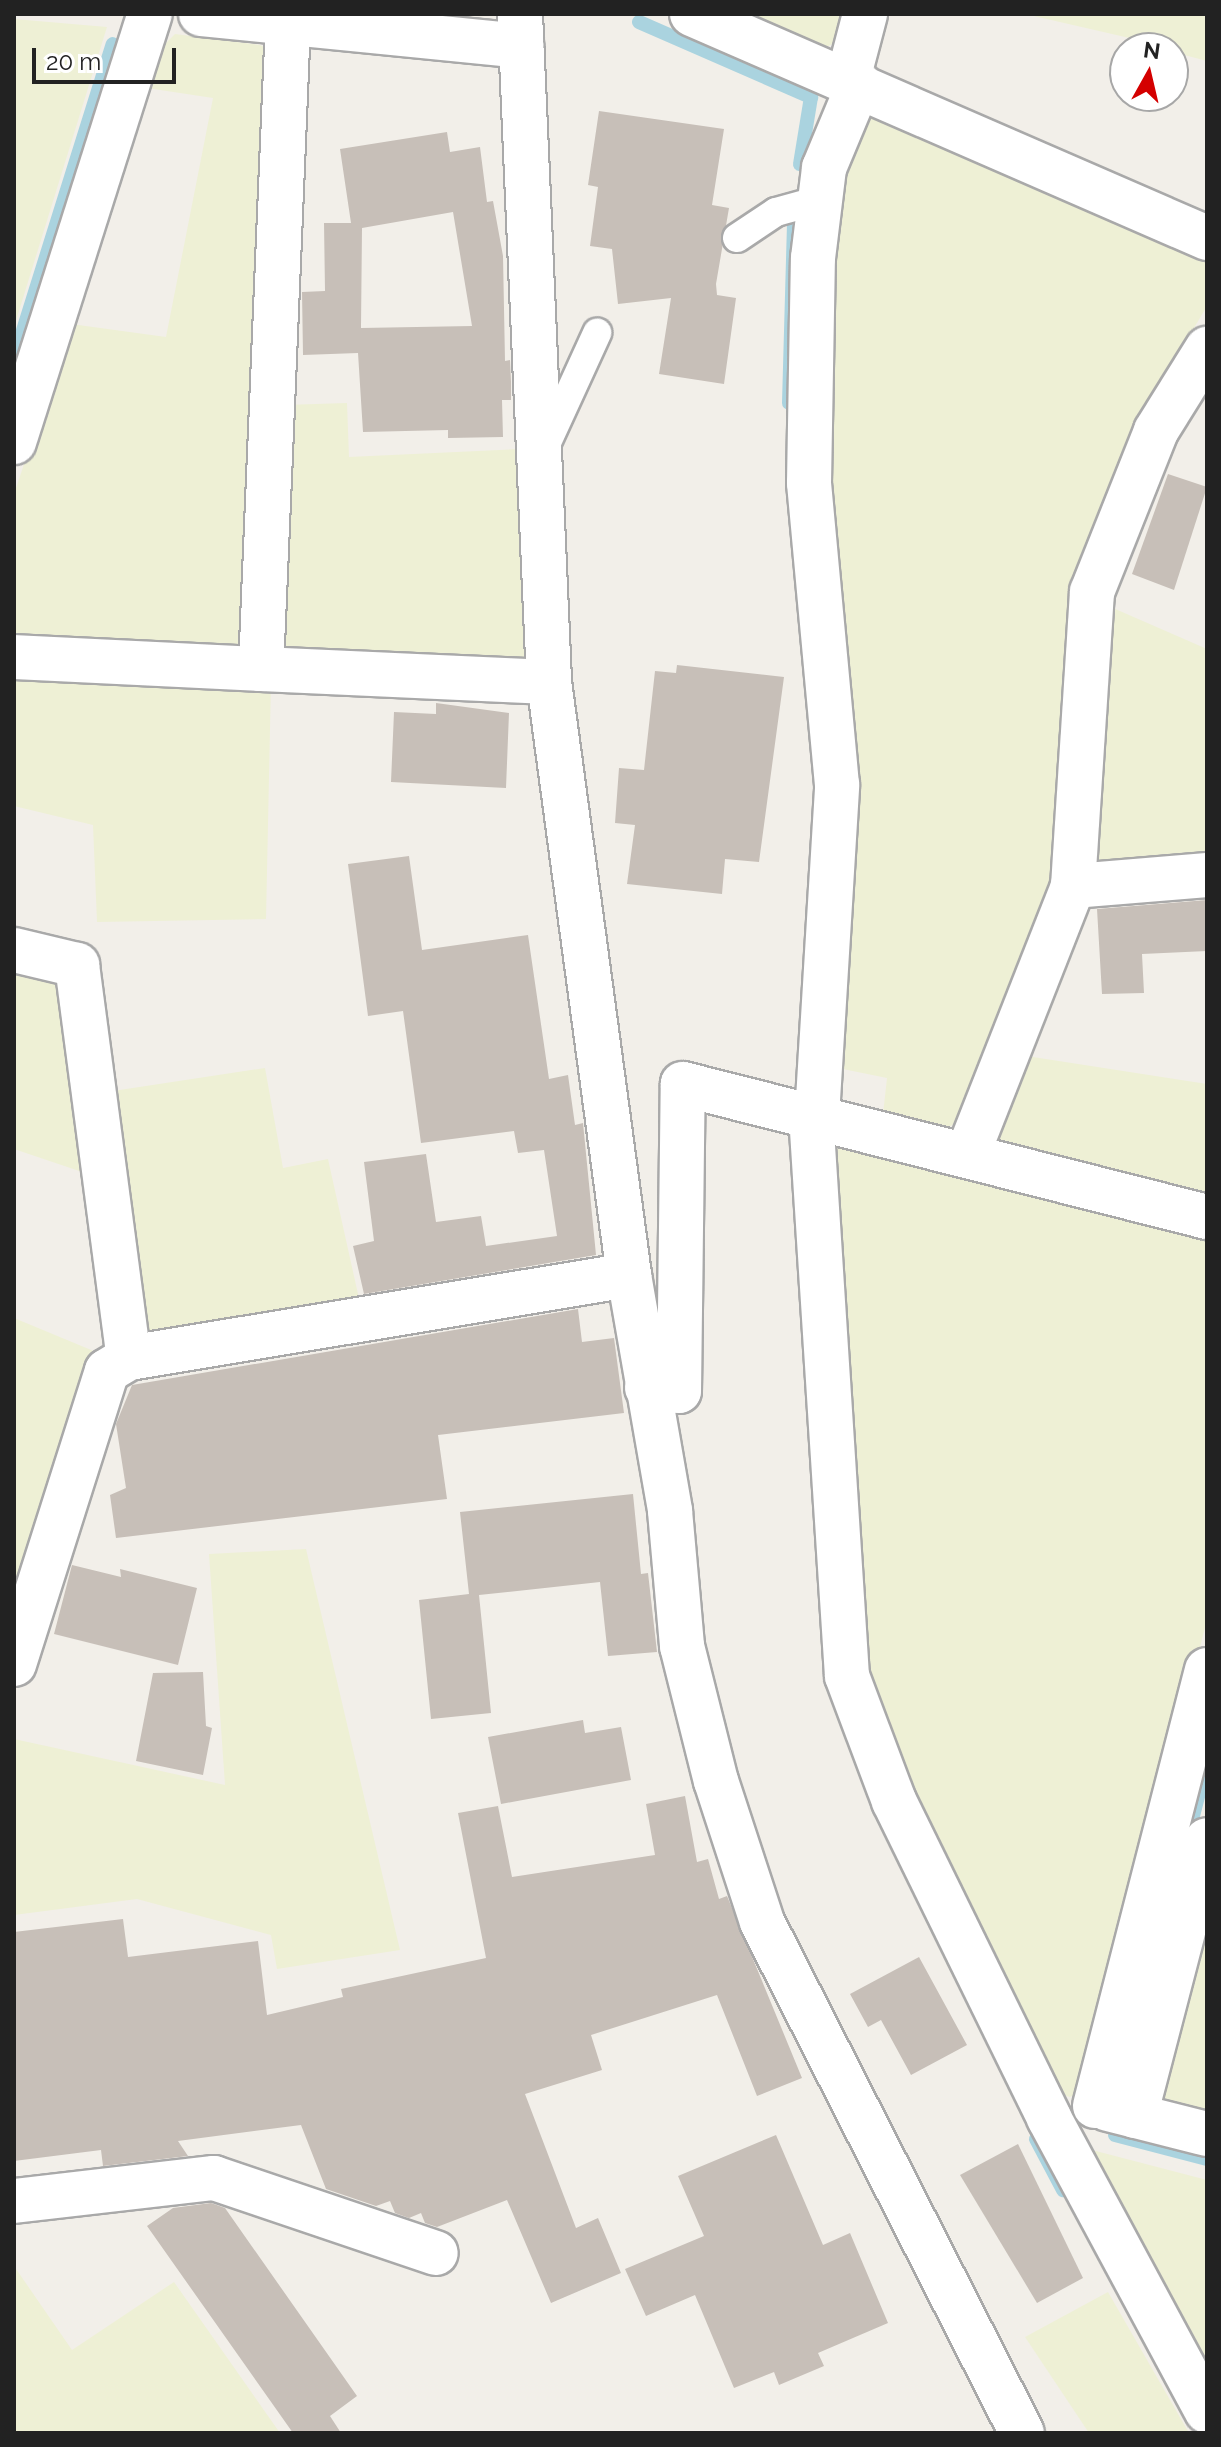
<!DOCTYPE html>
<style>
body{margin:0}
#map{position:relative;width:1221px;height:2447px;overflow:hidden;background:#f2efe9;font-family:Raleway,sans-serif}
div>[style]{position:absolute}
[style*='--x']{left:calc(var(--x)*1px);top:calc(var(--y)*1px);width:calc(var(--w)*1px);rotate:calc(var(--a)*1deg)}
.farmland>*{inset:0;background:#eef0d5}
.stream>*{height:14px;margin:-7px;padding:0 7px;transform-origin:7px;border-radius:7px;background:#aad3df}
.building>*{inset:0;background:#c7bfb8}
.roads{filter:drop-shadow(2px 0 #a9a9a9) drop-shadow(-2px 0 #a9a9a9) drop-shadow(0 2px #a9a9a9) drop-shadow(0 -2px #a9a9a9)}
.service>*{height:28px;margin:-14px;padding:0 14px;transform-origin:14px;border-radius:14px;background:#fff}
.minor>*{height:44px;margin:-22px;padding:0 22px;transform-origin:22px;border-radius:22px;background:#fff}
span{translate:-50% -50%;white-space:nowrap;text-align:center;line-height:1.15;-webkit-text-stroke:8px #fff;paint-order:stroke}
.frame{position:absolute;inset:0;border:16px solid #222;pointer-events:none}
.north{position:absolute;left:1109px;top:32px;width:80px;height:80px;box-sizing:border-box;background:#fff;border:2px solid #a7a7a7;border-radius:50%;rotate:8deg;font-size:22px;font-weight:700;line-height:32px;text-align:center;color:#222}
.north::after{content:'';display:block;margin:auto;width:28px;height:36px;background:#d40000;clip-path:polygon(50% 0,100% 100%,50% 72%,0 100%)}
.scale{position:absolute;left:32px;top:48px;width:144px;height:36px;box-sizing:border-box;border:4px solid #222;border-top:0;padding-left:10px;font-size:24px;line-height:28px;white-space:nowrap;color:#222;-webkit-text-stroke:6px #fff;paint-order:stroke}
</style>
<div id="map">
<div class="farmland">
<div style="clip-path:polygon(738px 14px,851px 14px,845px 38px,820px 50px)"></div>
<div style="clip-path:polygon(1025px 14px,1207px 14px,1207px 61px,1173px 52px,1173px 48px)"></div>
<div style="clip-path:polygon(14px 19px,107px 27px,14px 327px)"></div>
<div style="clip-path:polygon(175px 34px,260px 45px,275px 53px,249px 645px,237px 659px,14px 648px,14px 494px,71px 324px,166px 337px,213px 98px,147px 88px,158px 51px)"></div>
<div style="clip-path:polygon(875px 114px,1207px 256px,1207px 306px,1140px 419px,1080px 578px,1049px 905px,965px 1115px,943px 1132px,883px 1114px,887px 1078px,833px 1067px,824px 465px,830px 259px,842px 179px,864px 120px)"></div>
<div style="clip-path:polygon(347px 403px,349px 457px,520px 449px,528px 654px,512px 671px,281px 661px,284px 405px)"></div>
<div style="clip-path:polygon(1113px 608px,1207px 649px,1207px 861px,1100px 869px,1086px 854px)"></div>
<div style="clip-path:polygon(14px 669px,271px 682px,266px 919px,97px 922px,93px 825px,14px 806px)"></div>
<div style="clip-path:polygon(14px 964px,62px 975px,97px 1177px,14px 1149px)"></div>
<div style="clip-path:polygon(1020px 1055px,1207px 1084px,1207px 1203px,996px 1151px,992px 1125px)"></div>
<div style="clip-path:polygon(265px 1068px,283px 1168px,328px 1159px,360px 1303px,157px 1337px,139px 1328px,113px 1091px)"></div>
<div style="clip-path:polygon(839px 1131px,1207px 1229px,1207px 1620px,1084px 2089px,1070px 2097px,1047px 2090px,876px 1711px,862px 1644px,823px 1143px)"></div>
<div style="clip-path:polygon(14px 1318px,96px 1352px,14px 1607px)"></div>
<div style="clip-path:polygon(306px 1549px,400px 1950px,277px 1969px,271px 1935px,137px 1899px,14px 1915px,14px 1739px,225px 1785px,209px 1554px)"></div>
<div style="clip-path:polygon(1207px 1880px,1207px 2120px,1163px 2108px,1154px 2092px)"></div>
<div style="clip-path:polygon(1092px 2150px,1207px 2180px,1207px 2386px,1086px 2165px)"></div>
<div style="clip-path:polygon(14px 2266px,72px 2350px,174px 2282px,280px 2433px,14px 2433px)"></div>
<div style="clip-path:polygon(1108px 2292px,1189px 2433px,1089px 2433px,1025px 2337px)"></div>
</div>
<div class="stream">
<div style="--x:639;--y:22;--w:188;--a:23.6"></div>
<div style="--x:811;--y:97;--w:68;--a:99.3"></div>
<div style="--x:14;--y:359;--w:330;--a:-72.6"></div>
<div style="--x:789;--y:403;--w:179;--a:-88.4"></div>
<div style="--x:1186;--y:1843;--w:84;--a:-75.5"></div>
<div style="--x:1115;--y:2135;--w:95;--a:14.6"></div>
<div style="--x:1036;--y:2139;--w:58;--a:62.1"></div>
</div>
<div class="building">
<div style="clip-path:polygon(599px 111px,724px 129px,712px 205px,729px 208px,716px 284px,717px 295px,736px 298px,724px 384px,659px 374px,671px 298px,618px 304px,612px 249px,590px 246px,598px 187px,588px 185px)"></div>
<div style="clip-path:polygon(evenodd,447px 132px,450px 152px,480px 147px,487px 202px,493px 201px,503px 256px,505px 361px,510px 360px,511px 382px,511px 400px,502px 400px,503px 437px,448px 438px,448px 430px,363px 432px,358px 353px,303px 355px,302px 292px,325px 291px,324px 223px,351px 223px,340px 149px,447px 132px,453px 212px,472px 326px,361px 328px,362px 228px,453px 212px)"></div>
<div style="clip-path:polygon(1168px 474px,1207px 487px,1174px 590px,1132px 574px)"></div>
<div style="clip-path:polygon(677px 665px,784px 677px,759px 862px,725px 859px,722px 894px,627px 884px,635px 825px,615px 823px,619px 768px,644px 770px,655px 671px,676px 673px)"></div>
<div style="clip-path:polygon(436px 703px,509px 713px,506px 788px,391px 782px,394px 712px,436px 714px)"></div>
<div style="clip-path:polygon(409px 856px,422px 950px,528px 935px,549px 1079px,568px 1075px,575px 1125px,583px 1123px,596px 1255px,364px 1294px,353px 1246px,374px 1241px,364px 1162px,426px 1154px,436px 1222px,481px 1216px,486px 1246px,557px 1236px,544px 1150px,518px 1153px,514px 1131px,421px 1143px,403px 1011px,368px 1016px,348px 864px)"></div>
<div style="clip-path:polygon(1207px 900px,1207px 951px,1142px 954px,1144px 993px,1102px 994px,1097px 909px)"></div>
<div style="clip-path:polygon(578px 1309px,582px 1342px,614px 1338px,624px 1413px,438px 1435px,447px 1499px,116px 1538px,110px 1495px,126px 1488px,116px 1424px,132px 1385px)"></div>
<div style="clip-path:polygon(633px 1494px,641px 1574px,648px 1573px,657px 1652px,608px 1656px,600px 1582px,479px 1595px,491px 1713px,431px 1719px,419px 1600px,469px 1594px,460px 1512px)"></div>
<div style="clip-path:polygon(72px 1565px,121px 1577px,120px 1569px,197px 1588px,178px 1665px,54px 1634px)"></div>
<div style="clip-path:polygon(203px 1672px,206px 1726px,212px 1728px,203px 1775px,136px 1761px,153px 1673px)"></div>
<div style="clip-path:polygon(583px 1720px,585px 1733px,621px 1727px,631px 1780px,501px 1804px,488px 1737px)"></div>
<div style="clip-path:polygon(685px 1796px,697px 1862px,708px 1859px,719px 1899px,727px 1896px,802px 2078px,757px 2096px,717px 1995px,591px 2035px,602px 2070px,525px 2094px,576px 2228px,598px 2218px,621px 2273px,551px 2303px,507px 2200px,437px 2227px,425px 2223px,421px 2213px,409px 2218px,395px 2213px,390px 2201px,376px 2206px,326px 2189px,301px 2125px,178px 2141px,188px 2156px,103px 2166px,101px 2150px,14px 2161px,14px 1932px,123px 1919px,128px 1957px,258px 1941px,267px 2015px,343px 1997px,341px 1989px,486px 1958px,458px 1813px,498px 1806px,512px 1877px,655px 1855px,646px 1804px)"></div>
<div style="clip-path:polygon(919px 1957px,967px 2045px,911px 2075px,881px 2020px,868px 2027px,850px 1994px)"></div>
<div style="clip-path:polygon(776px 2135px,823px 2245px,850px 2233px,888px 2323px,818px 2353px,824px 2366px,779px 2385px,774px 2372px,734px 2388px,695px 2295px,646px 2316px,625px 2269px,704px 2236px,678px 2176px)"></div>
<div style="clip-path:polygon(1018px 2144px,1083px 2278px,1037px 2303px,960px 2175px)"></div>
<div style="clip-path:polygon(211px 2203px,225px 2208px,357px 2396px,330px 2416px,341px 2433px,293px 2433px,147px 2226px,173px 2208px)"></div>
</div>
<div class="roads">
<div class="service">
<div style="--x:737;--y:238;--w:47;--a:-33.7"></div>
<div style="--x:776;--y:212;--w:46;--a:-15.3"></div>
<div style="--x:544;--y:449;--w:128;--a:-65.4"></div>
</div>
<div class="minor">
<div style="--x:201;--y:14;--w:322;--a:5.7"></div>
<div style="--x:520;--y:14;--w:669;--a:87.51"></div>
<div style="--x:549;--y:682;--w:598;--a:82.32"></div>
<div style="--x:629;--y:1275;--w:240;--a:80.1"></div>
<div style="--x:670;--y:1511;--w:136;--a:84.9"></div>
<div style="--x:682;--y:1646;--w:139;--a:75.9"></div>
<div style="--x:716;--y:1781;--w:148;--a:71.9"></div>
<div style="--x:762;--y:1922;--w:573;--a:63.03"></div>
<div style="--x:692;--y:14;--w:562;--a:23.51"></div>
<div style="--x:848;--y:79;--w:67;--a:-75.3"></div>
<div style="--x:14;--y:442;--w:449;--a:-72.4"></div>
<div style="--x:14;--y:657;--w:247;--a:2.8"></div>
<div style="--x:261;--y:669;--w:648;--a:-87.61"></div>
<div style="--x:261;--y:669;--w:288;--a:2.6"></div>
<div style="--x:1073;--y:886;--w:134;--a:-4.7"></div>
<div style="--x:14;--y:950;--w:65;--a:13.4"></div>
<div style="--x:77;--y:965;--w:396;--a:82.5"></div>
<div style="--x:811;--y:1115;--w:562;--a:86.33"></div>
<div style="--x:847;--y:1676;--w:134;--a:69.4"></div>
<div style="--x:894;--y:1801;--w:353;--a:63.9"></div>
<div style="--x:1049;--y:2118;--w:333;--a:61.7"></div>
<div style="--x:817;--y:1116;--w:332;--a:-86.5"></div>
<div style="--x:837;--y:785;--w:303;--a:-95.3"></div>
<div style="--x:809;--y:483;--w:225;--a:-89"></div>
<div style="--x:813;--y:258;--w:91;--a:-83"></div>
<div style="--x:824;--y:168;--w:91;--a:-67.4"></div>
<div style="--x:968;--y:1153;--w:287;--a:-68.5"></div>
<div style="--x:1073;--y:886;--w:295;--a:-86.3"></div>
<div style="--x:1092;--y:592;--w:173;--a:-68.3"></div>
<div style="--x:1156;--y:431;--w:97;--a:-58.1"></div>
<div style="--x:647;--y:1388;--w:32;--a:5"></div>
<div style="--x:679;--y:1391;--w:307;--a:-89.3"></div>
<div style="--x:683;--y:1084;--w:541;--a:14.24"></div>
<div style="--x:14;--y:1664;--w:307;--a:-72.4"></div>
<div style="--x:107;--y:1371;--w:26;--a:-31"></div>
<div style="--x:129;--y:1358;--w:507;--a:-9.43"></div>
<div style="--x:1095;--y:2106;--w:450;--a:-75.6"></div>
<div style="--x:1108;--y:2109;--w:102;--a:14.2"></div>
<div style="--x:1135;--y:2116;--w:285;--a:-75.4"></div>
<div style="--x:14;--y:2201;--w:201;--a:-6.6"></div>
<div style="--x:214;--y:2178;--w:234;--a:18.7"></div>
</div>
</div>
<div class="frame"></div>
<div class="north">N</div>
<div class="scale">20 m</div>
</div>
